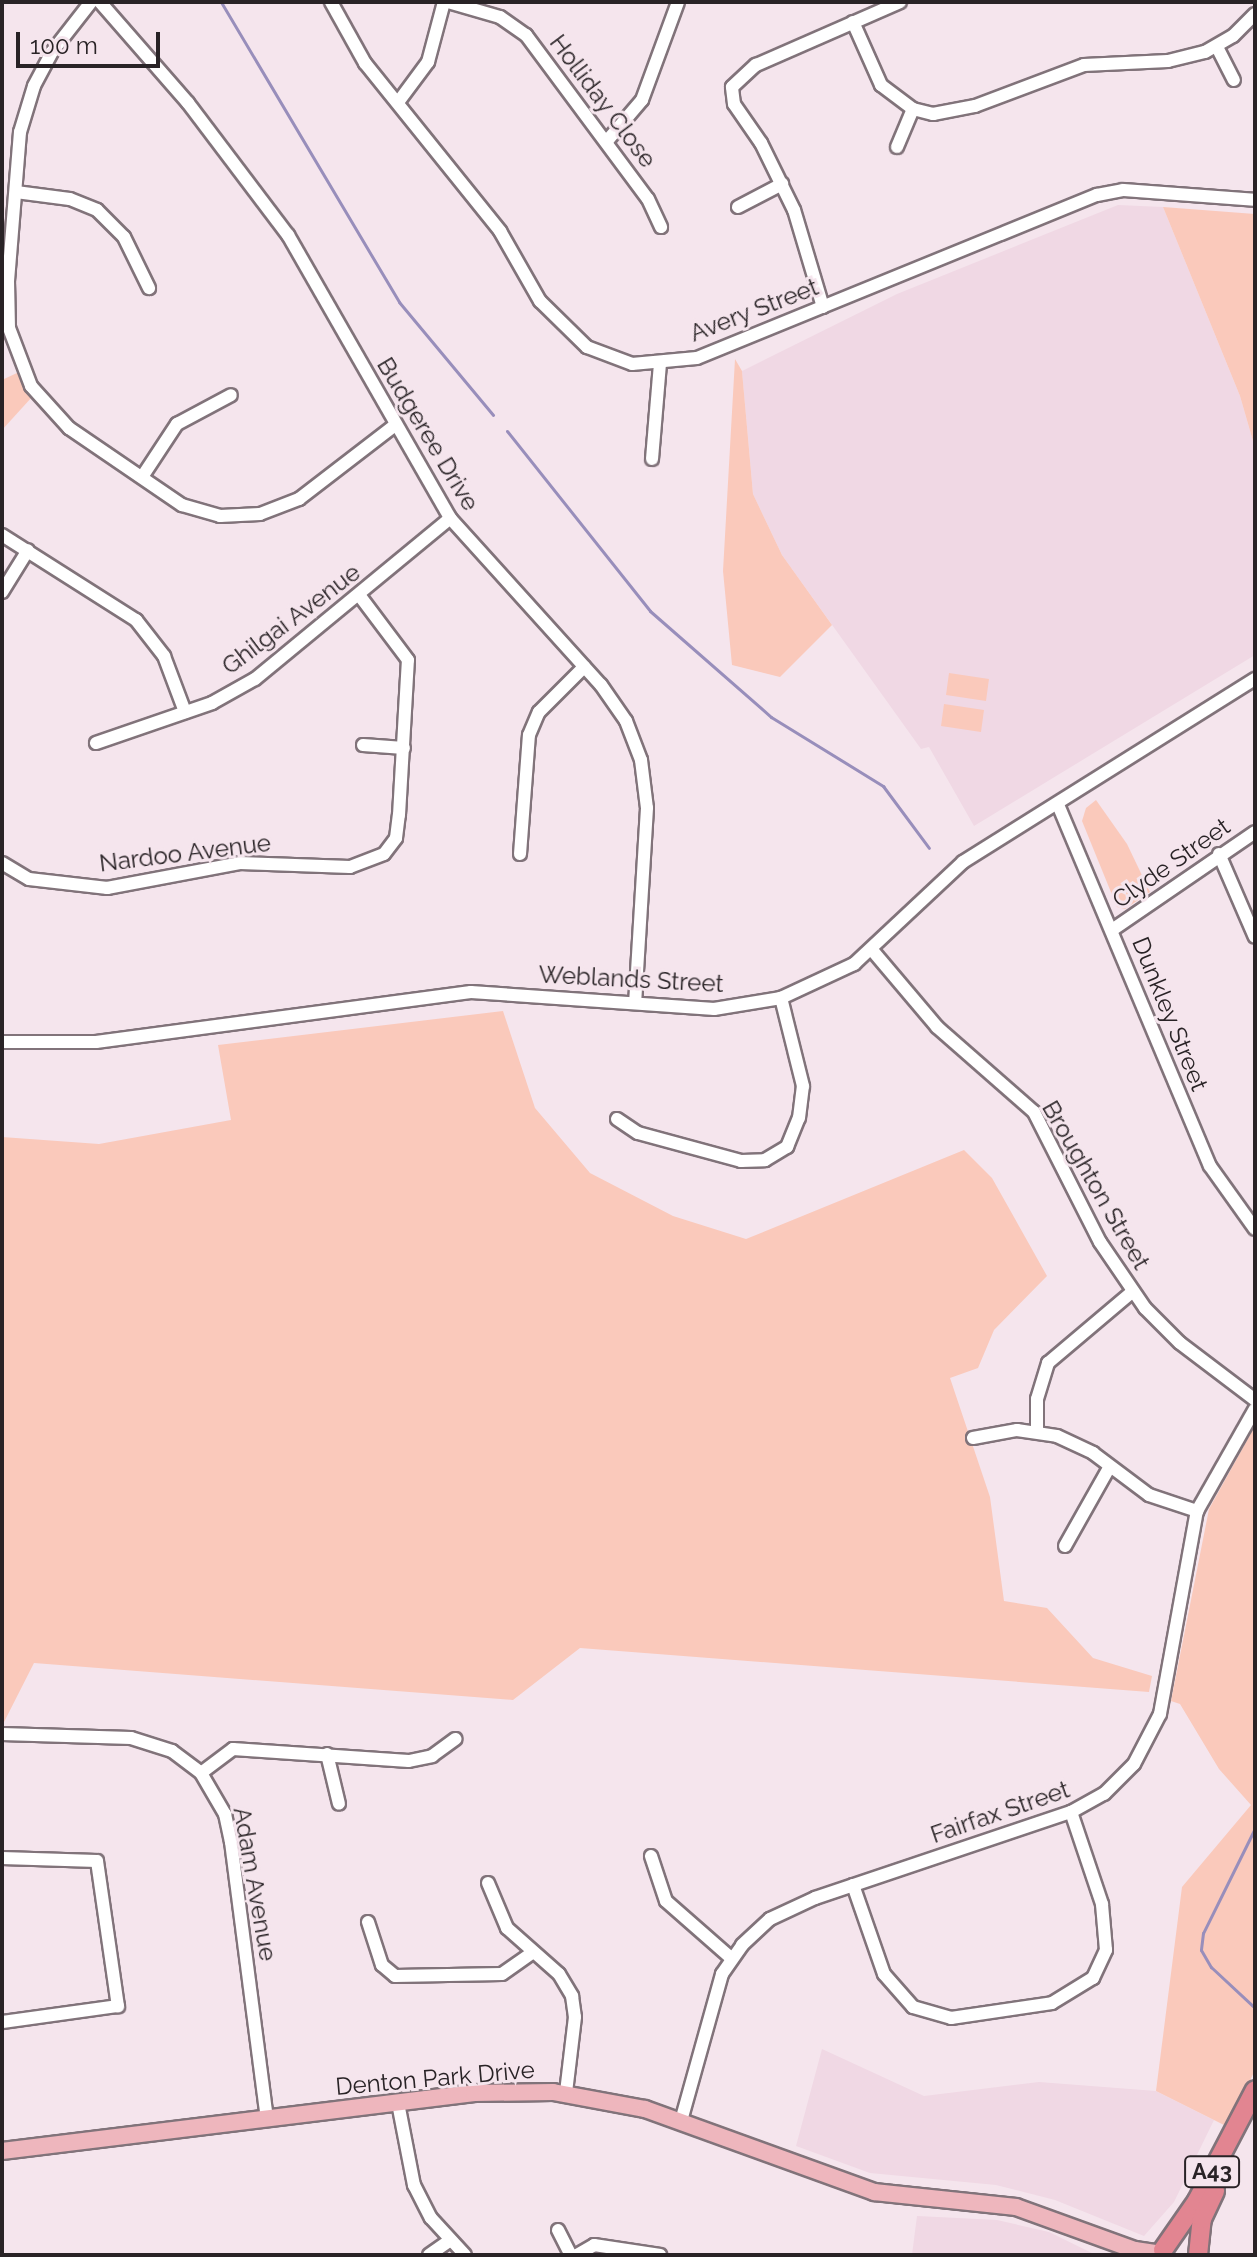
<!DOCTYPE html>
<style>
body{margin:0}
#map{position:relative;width:1257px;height:2257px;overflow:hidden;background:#f5e5ed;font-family:Raleway,sans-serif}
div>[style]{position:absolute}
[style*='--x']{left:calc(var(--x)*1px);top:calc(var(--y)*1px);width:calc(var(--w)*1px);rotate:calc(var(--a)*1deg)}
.built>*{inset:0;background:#f0d8e4}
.green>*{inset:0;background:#fac9bb}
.stream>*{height:3px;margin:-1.5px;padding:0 1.5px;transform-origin:1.5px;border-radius:1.5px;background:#988ebb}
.roads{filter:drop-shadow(2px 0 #81737a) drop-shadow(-2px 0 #81737a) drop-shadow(0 2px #81737a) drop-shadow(0 -2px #81737a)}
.minor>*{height:12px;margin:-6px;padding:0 6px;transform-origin:6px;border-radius:6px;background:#fff}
.major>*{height:16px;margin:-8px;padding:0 8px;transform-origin:8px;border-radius:8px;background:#eeb6bd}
.highway>*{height:18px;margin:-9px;padding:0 9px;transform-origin:9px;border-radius:9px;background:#e28591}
span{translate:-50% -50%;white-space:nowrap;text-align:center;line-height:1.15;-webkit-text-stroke:6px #f5e5ed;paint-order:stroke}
.shield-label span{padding:2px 6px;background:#f5e5ed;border:2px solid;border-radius:6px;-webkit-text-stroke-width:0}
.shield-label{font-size:22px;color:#292326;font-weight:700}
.street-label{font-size:24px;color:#292326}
.frame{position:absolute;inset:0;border:4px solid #292326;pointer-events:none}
.scale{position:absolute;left:16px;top:32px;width:144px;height:36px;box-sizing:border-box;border:4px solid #292326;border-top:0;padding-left:10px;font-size:24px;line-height:28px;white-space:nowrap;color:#292326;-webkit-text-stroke:6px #f5e5ed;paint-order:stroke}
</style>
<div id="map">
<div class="built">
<div style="clip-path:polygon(1118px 205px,1163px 207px,1240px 396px,1255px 448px,1255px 655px,974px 826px,929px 747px,921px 749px,782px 555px,753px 494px,742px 371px,897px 294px)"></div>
<div style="clip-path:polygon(822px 2049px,924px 2096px,1039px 2082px,1156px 2091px,1214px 2120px,1174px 2202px,1144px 2236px,1055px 2200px,996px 2185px,870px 2173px,796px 2146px)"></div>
<div style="clip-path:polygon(917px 2216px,997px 2220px,1049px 2232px,1096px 2255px,912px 2255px)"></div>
</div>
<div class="green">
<div style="clip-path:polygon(1163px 207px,1255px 214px,1255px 448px,1240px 396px)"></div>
<div style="clip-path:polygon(735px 359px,742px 371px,753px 494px,782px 555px,832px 625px,780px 677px,732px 665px,723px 571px)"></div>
<div style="clip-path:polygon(19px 372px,32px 397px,2px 430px,2px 380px)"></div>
<div style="clip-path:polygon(949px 673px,989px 679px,986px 701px,946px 695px)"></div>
<div style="clip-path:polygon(944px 704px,984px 710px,981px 732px,941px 726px)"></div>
<div style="clip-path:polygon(1096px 800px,1127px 844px,1150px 892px,1125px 909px,1117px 907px,1082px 821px,1086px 808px)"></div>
<div style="clip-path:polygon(503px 1011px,535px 1108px,590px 1173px,673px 1216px,746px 1239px,964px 1150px,992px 1178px,1047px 1276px,994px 1330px,978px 1368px,950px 1378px,990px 1497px,1004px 1601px,1047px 1608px,1093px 1658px,1152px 1676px,1149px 1692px,580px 1648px,513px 1700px,34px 1663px,2px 1726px,2px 1137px,99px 1144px,231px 1120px,218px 1045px)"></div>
<div style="clip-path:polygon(1255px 1426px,1255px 2070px,1228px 2127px,1156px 2091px,1182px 1887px,1251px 1805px,1219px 1769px,1180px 1704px,1171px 1701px,1209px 1509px)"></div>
</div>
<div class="stream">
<div style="--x:221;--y:2;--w:349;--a:59.3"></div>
<div style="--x:399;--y:302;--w:147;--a:50.2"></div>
<div style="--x:507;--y:431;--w:230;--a:51.5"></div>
<div style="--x:650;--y:611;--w:161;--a:41.2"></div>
<div style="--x:771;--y:717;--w:132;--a:31.6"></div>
<div style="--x:883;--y:786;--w:77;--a:53.4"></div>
<div style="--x:1255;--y:1828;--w:117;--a:116.3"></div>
<div style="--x:1203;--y:1933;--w:17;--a:97"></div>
<div style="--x:1201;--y:1950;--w:20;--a:60"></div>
<div style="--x:1211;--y:1967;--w:60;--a:43"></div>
</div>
<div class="roads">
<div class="minor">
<div style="--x:91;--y:2;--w:63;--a:128"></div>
<div style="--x:52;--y:52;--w:38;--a:118"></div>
<div style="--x:34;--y:86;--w:48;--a:106.9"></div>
<div style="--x:20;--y:132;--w:149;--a:94.6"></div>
<div style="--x:8;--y:281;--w:47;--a:88.8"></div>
<div style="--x:9;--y:328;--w:62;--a:69.2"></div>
<div style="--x:31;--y:386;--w:57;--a:47.9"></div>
<div style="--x:69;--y:428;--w:137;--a:34.3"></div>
<div style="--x:182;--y:505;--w:40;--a:16"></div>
<div style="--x:220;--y:516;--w:40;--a:-2.9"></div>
<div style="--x:260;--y:514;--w:42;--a:-21"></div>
<div style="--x:299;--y:499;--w:121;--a:-37.6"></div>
<div style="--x:100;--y:2;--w:134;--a:48.9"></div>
<div style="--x:188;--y:103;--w:166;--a:52.9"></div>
<div style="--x:288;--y:235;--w:326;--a:60.2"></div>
<div style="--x:450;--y:518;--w:225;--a:47.9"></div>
<div style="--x:601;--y:685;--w:44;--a:55.2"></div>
<div style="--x:626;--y:721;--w:42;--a:69"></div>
<div style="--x:641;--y:760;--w:48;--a:82.9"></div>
<div style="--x:647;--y:808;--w:195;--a:93.5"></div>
<div style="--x:331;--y:2;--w:70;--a:60.9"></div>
<div style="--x:365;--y:63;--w:216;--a:51.2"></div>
<div style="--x:500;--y:231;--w:81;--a:60.3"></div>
<div style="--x:540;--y:301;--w:66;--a:44.4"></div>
<div style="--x:587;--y:347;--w:48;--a:20.7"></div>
<div style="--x:632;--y:364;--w:65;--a:-5.3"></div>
<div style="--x:697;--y:358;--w:432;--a:-22.2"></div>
<div style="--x:1097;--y:195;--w:26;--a:-11"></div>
<div style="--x:1123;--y:190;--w:132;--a:4.3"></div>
<div style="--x:448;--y:2;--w:54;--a:16.1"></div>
<div style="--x:500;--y:17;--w:32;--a:35"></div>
<div style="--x:526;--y:35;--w:204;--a:53.4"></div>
<div style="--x:648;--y:199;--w:31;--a:65"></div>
<div style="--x:853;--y:22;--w:69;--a:66"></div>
<div style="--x:881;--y:85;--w:40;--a:37"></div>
<div style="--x:913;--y:109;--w:21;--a:14"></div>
<div style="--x:933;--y:114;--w:43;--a:-10.8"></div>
<div style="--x:975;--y:106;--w:116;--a:-20.6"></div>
<div style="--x:1084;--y:65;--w:84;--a:-2.7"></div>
<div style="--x:1168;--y:61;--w:38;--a:-14"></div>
<div style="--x:1205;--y:52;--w:32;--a:-30"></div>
<div style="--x:1233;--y:36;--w:31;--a:-45"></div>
<div style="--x:1217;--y:47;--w:37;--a:63"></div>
<div style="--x:399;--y:101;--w:49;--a:-53.4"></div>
<div style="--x:428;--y:62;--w:62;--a:-75.1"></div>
<div style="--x:607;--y:141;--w:54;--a:-49.5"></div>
<div style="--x:642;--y:100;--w:104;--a:-69.8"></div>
<div style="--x:897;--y:147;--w:41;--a:-67.2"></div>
<div style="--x:16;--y:192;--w:54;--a:7.4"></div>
<div style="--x:70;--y:199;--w:29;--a:22"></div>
<div style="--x:97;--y:210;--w:38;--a:45"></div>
<div style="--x:124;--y:237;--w:57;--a:63.9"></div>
<div style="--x:738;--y:207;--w:50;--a:-27.6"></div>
<div style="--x:823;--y:307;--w:101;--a:-106.6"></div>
<div style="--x:794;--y:210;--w:75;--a:-116.2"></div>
<div style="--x:761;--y:143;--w:47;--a:-124.7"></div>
<div style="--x:734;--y:104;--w:17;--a:-97"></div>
<div style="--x:732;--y:87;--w:33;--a:-43"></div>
<div style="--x:756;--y:65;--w:157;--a:-23.6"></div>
<div style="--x:652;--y:459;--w:95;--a:-85.2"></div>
<div style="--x:142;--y:477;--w:64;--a:-56.6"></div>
<div style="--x:177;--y:424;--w:61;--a:-28.2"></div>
<div style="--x:2;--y:535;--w:159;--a:32.4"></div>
<div style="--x:136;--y:620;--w:46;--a:52.1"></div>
<div style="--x:164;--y:656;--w:60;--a:69.4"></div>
<div style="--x:2;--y:592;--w:49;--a:-58.2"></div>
<div style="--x:96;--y:743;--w:123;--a:-19"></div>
<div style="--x:212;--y:703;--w:49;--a:-29.2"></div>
<div style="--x:255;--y:679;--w:253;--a:-39.5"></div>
<div style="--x:363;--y:745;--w:41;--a:4.2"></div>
<div style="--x:1059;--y:807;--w:389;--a:67.2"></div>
<div style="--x:1210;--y:1166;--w:77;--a:54.5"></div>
<div style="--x:520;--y:854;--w:119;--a:-85.7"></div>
<div style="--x:529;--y:735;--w:25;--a:-67"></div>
<div style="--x:539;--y:712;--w:64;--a:-45"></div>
<div style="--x:1219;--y:854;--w:90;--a:66.6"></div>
<div style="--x:2;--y:863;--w:31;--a:31"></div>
<div style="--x:29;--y:879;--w:79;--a:6.6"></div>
<div style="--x:107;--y:888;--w:135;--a:-10.6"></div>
<div style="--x:240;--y:863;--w:110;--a:2.1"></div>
<div style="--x:350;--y:867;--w:36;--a:-21"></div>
<div style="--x:384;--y:854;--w:20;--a:-53"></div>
<div style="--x:396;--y:838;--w:23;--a:-83"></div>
<div style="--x:399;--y:815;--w:155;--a:-86.7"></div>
<div style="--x:408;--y:660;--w:80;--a:-126.9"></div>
<div style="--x:1112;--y:930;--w:173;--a:-34.4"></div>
<div style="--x:872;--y:950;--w:101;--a:49.8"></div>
<div style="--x:937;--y:1027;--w:129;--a:41.2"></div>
<div style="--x:1034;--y:1112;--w:146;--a:63.1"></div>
<div style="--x:1100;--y:1242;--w:80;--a:55.7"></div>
<div style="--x:1145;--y:1308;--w:49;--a:45"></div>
<div style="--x:1180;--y:1343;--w:94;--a:37.2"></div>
<div style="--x:2;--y:1042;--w:94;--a:0"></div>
<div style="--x:96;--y:1042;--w:378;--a:-7.6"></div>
<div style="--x:471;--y:992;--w:244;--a:4"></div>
<div style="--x:714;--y:1009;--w:68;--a:-9.3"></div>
<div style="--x:781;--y:998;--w:81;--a:-25"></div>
<div style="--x:854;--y:964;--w:149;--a:-43.1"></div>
<div style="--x:963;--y:862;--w:345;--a:-32.1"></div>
<div style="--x:617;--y:1119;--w:25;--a:34"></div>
<div style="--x:638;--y:1133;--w:107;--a:15.2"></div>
<div style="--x:741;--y:1161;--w:24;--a:-2"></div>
<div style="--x:765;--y:1160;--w:26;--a:-31"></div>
<div style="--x:787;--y:1147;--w:31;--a:-68"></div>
<div style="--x:799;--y:1118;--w:32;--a:-83"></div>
<div style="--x:803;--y:1086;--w:91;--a:-104"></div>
<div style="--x:1037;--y:1430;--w:31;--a:-90"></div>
<div style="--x:1037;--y:1399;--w:38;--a:-73"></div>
<div style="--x:1048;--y:1363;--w:110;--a:-40.2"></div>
<div style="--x:973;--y:1438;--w:45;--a:-10.3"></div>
<div style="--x:1017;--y:1430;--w:40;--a:8.5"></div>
<div style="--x:1057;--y:1436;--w:40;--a:25"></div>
<div style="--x:1093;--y:1453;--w:70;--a:36.9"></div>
<div style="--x:1149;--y:1495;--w:51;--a:18.4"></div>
<div style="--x:1065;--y:1546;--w:90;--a:-60.6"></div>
<div style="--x:2;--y:1734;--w:129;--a:1.8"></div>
<div style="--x:131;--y:1738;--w:43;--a:17.6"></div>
<div style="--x:172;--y:1751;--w:36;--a:37"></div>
<div style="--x:201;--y:1773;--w:48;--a:59.7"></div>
<div style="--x:225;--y:1814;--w:29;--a:78"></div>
<div style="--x:231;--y:1842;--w:278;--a:82.6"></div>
<div style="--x:327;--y:1754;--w:51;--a:76.5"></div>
<div style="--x:201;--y:1773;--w:40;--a:-37"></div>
<div style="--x:233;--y:1749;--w:176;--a:3.9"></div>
<div style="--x:409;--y:1761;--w:24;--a:-12"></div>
<div style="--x:432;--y:1756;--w:29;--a:-36"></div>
<div style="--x:651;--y:1856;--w:47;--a:71.6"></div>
<div style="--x:666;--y:1901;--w:86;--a:41.2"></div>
<div style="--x:2;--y:1858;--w:95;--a:1.8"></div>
<div style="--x:97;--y:1861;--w:147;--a:81.8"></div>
<div style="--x:118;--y:2006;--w:117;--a:172.1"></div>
<div style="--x:488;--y:1883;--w:49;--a:67.1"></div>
<div style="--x:507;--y:1928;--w:69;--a:41.5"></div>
<div style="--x:559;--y:1974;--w:26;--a:59"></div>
<div style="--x:572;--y:1996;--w:21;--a:82"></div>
<div style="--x:575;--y:2017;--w:77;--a:96.8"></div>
<div style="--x:853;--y:1885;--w:94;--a:70.8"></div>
<div style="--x:884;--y:1974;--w:44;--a:48.7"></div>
<div style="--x:913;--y:2007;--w:40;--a:16"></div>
<div style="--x:951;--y:2018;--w:102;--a:-8.4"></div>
<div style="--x:1052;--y:2003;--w:48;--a:-31.4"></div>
<div style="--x:1093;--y:1978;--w:31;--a:-65"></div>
<div style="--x:1106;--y:1950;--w:46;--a:-95"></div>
<div style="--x:1102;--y:1904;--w:97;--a:-108.6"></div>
<div style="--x:368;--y:1922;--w:45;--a:72"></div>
<div style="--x:382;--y:1965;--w:17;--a:40"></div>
<div style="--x:395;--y:1976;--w:107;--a:-1.1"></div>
<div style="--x:502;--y:1974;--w:35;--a:-35"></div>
<div style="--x:398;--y:2103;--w:84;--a:79"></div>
<div style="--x:414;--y:2185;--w:37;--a:63"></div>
<div style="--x:431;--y:2218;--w:50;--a:47.4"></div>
<div style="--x:681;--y:2121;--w:153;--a:-74.4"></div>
<div style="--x:722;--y:1974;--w:35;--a:-55"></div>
<div style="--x:742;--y:1945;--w:38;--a:-43"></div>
<div style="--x:770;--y:1919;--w:50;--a:-25"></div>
<div style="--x:815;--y:1898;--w:270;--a:-18.6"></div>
<div style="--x:1071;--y:1812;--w:38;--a:-29"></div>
<div style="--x:1104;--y:1794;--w:42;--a:-45"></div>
<div style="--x:1134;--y:1764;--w:56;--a:-62.5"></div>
<div style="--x:1160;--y:1714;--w:206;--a:-79.7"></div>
<div style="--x:1197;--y:1511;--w:117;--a:-60.4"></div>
<div style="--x:558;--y:2230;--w:28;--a:63"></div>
<div style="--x:429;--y:2255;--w:24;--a:-35"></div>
<div style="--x:577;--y:2255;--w:20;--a:-30"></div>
<div style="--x:594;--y:2245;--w:67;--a:8.6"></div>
</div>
<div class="major">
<div style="--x:2;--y:2151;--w:476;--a:-7"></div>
<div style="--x:474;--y:2093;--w:79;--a:-0.7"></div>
<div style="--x:553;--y:2092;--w:94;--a:10.5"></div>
<div style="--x:645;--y:2109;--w:244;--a:19.9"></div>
<div style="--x:874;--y:2192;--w:143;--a:6"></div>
<div style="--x:1016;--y:2207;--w:127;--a:19.9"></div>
<div style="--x:1135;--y:2250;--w:22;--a:8"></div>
</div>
<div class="highway">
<div style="--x:1163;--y:2250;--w:60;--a:-55.2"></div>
<div style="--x:1197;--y:2201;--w:125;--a:-62.4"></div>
<div style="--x:1198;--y:2255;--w:36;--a:-84"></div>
<div style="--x:1202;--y:2219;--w:31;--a:-65"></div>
</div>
</div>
<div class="shield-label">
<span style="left:1212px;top:2172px">A43</span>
</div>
<div class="street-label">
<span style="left:603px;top:101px;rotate:53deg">Holliday Close</span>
<span style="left:754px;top:310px;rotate:-21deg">Avery Street</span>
<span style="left:428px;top:434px;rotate:59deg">Budgeree Drive</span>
<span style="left:291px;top:619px;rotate:-37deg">Ghilgai Avenue</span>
<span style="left:185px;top:853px;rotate:-7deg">Nardoo Avenue</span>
<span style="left:1171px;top:863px;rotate:-35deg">Clyde Street</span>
<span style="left:631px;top:979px;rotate:3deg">Weblands Street</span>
<span style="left:1170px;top:1014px;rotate:68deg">Dunkley Street</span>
<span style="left:1096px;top:1185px;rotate:60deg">Broughton Street</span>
<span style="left:1000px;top:1812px;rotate:-19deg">Fairfax Street</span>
<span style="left:255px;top:1884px;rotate:80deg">Adam Avenue</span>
<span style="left:435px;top:2078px;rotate:-5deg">Denton Park Drive</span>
</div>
<div class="frame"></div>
<div class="scale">100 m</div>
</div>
